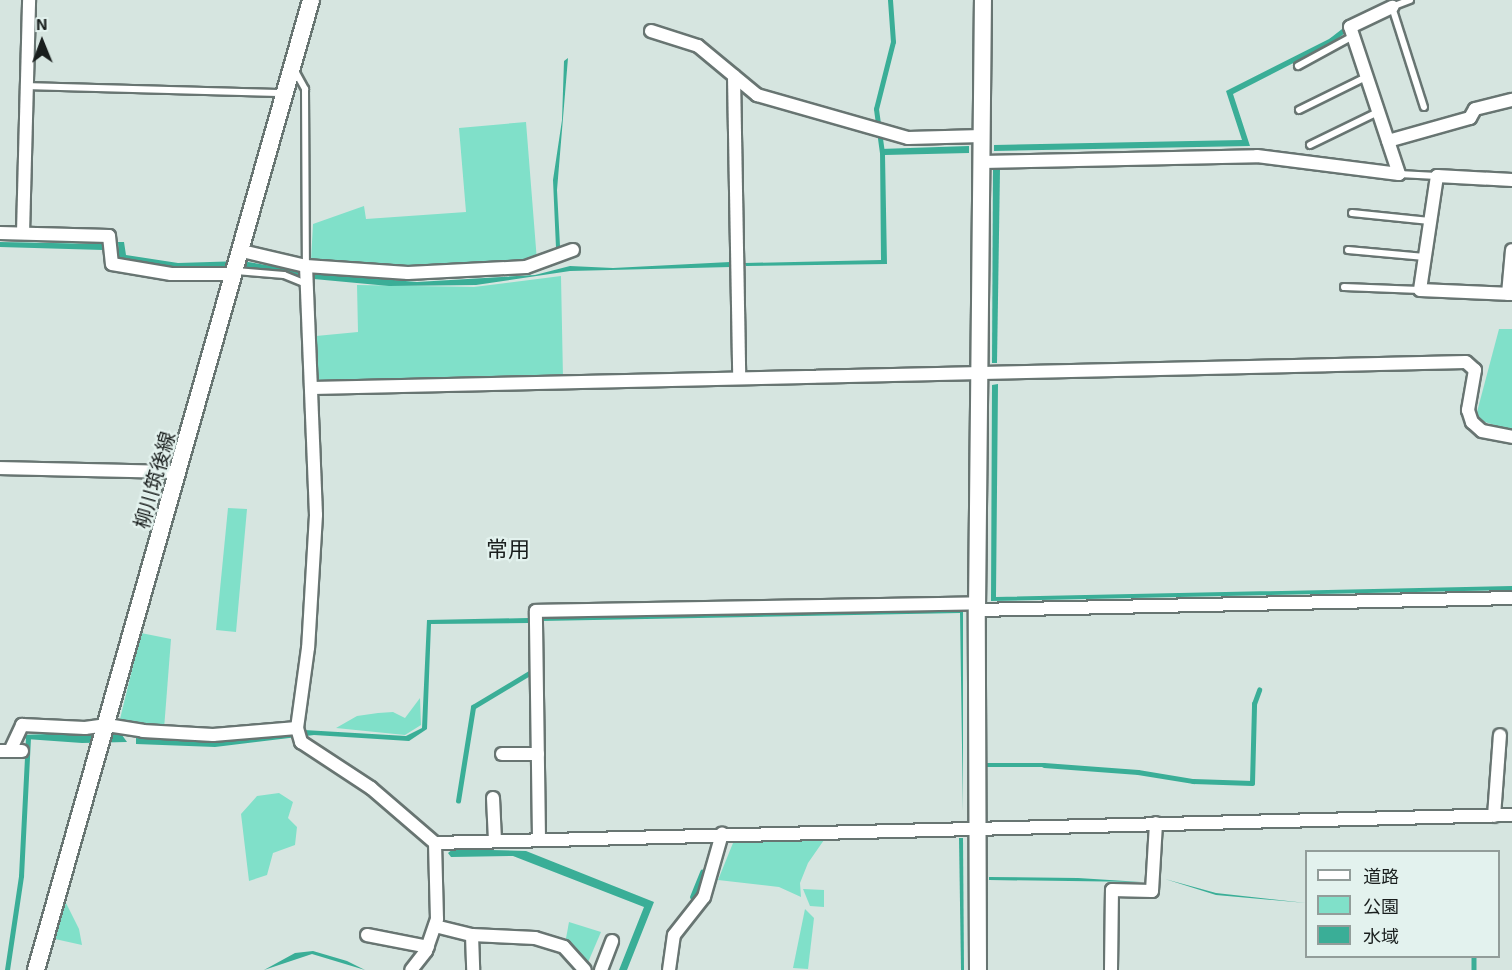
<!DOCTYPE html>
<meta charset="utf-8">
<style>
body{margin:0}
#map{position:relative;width:1512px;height:970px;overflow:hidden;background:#d6e5e0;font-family:"Exo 2","Noto Sans JP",sans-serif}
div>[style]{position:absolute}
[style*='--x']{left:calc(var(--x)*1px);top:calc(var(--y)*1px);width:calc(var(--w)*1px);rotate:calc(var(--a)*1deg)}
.green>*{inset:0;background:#80e0c9}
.water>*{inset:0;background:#3aae97}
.stream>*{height:4.5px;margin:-2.25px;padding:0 2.25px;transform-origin:2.25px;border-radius:2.25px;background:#3aae97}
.roads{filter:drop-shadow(2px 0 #687572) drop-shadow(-2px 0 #687572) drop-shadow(0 2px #687572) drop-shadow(0 -2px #687572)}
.lane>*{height:6px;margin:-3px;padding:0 3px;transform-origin:3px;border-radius:3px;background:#fff}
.street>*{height:12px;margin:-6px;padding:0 6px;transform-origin:6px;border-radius:6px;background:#fff}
.secondary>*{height:16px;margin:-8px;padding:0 8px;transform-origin:8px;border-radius:8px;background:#fff}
span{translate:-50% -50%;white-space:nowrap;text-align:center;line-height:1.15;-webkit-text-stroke:4.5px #e3f2ee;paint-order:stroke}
.street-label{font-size:20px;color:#191e1d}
.quarter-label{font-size:22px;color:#191e1d}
.legend{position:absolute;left:1305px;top:850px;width:195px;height:108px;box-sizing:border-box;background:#e3f2ee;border:2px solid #929d9a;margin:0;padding:8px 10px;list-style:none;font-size:18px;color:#191e1d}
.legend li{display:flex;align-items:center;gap:12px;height:30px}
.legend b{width:30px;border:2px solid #929d9a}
.north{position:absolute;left:12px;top:12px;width:60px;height:60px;-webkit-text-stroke:4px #e3f2ee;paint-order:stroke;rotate:359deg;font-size:16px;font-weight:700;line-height:24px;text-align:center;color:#191e1d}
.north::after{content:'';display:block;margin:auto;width:21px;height:27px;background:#191e1d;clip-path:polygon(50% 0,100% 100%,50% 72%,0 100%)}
</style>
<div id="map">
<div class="green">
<div style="clip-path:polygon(526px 122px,537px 261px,441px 270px,311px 260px,313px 224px,364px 206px,366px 219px,466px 212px,459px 128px)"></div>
<div style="clip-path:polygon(561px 276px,563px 378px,327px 384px,318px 379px,316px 336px,358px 332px,357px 285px,474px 287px)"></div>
<div style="clip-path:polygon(1499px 329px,1512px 329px,1512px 431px,1479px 420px,1477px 412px)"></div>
<div style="clip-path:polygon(228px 508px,247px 509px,236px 632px,216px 630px)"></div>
<div style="clip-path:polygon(141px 633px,171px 639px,164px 729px,120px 719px)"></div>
<div style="clip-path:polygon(420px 698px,421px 725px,405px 735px,336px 728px,357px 716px,378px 713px,393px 712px,405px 718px)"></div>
<div style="clip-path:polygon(279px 793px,293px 802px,288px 818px,297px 827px,295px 845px,273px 853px,267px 875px,249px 881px,241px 814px,257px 796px)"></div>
<div style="clip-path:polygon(824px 840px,808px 863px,800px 883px,801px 897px,779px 887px,718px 880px,733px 843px)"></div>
<div style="clip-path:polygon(803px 889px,824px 890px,824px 907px,810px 906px)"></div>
<div style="clip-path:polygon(65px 901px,79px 929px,82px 945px,55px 939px)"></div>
<div style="clip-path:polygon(805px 909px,814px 918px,808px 969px,793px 968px)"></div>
<div style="clip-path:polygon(569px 922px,601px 932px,586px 967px,565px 944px)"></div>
</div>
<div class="water">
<div style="clip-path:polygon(1335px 36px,1338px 40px,1233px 94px,1250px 146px,994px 151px,994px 145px,1242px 140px,1226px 91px)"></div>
<div style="clip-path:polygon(568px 58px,557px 190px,560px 246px,556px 248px,553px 180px,562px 120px,564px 61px)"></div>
<div style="clip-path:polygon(969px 146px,969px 153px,885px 155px,887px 264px,746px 266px,745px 263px,881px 260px,880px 149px)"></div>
<div style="clip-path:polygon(1000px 169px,997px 363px,992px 363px,993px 170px)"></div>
<div style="clip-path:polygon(0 242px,103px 244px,103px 250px,0 247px)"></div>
<div style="clip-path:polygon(118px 242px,124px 242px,126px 255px,178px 263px,242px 261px,313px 273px,417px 282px,535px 275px,570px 266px,613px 268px,730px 262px,731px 267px,570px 271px,476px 285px,389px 286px,303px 278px,272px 270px,175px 268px,125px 261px,119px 259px)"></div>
<div style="clip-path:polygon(998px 384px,996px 597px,1512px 586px,1512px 590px,991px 601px,992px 385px)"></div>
<div style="clip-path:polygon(963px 610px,963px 812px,960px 613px,541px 621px,541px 618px)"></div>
<div style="clip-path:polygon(528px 618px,528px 623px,431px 624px,427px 729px,409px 741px,314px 735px,215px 747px,136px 744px,136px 738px,220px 742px,304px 730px,406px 736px,422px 728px,427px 620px)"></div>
<div style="clip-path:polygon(96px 732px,122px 735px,127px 742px,82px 743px,26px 739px,22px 735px)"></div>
<div style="clip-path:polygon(959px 838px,963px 838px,964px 970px,961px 970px)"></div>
<div style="clip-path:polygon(453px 849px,526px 851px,654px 902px,627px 970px,619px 970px,644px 907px,513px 856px,451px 857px,448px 853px)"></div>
<div style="clip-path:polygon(989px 877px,1078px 878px,1141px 882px,989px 880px)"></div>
<div style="clip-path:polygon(1165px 879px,1216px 893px,1306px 903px,1216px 895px)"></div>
<div style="clip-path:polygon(313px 951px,347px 961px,365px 970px,312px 954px,264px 970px,295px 953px)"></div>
</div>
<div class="stream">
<div style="--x:1331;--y:40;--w:24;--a:-38"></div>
<div style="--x:882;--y:153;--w:44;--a:-97.8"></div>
<div style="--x:876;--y:109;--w:69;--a:-75.8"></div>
<div style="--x:893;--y:42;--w:42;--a:-94.1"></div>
<div style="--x:986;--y:765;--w:58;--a:0"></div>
<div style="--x:1044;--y:765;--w:94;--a:4.3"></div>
<div style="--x:1138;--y:772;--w:56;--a:9.3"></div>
<div style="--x:1193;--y:781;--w:59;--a:1.9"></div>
<div style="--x:1252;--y:783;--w:79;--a:-88.5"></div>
<div style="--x:1254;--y:704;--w:15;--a:-70"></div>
<div style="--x:458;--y:801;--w:95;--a:-80.9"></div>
<div style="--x:473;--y:707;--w:68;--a:-31.1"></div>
<div style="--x:692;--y:897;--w:27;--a:-68"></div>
<div style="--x:1474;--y:956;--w:14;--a:90"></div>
<div style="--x:7;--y:970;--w:95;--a:-81.5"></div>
<div style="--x:21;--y:876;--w:138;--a:-87.1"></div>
</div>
<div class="roads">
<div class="lane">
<div style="--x:1410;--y:0;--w:19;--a:159"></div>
<div style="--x:1392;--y:7;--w:105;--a:72.3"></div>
<div style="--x:1298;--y:66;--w:63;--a:-28.6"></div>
<div style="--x:294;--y:69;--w:23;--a:61"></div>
<div style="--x:305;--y:89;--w:177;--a:89.7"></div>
<div style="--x:27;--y:86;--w:257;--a:1.6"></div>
<div style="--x:1299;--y:110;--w:75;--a:-26.2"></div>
<div style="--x:1310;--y:145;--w:76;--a:-25.9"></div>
<div style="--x:1399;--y:174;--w:38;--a:3"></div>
<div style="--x:1352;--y:213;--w:78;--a:5.9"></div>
<div style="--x:1348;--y:250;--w:77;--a:5.2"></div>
<div style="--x:236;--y:271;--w:48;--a:4.8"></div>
<div style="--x:284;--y:275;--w:24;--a:22"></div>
<div style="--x:1344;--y:287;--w:76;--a:2.3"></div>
</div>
<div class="street">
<div style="--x:651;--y:31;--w:49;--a:17.7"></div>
<div style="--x:698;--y:46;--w:77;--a:39.7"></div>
<div style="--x:757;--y:95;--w:157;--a:15.9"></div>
<div style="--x:908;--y:138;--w:74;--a:-1.5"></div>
<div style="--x:734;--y:76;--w:301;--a:89"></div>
<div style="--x:1388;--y:141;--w:85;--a:-15.7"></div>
<div style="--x:1470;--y:118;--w:10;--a:-61"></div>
<div style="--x:1475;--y:109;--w:38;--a:-14"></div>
<div style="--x:982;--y:162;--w:275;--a:-1.2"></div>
<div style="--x:1257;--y:156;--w:143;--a:7.2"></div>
<div style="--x:1399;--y:174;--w:155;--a:-108.4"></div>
<div style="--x:1350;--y:27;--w:47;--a:-25.5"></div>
<div style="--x:1512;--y:180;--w:75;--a:-176.9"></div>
<div style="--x:1437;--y:176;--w:115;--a:98.5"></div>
<div style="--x:1420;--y:290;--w:92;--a:2.5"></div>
<div style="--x:0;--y:233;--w:109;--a:1.6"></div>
<div style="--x:109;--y:236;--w:28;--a:84"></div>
<div style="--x:112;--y:264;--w:60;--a:9.6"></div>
<div style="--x:171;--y:274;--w:64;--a:0"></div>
<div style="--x:23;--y:233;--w:233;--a:-88.5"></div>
<div style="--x:242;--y:251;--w:66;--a:13.2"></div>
<div style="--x:306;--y:266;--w:102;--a:3.9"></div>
<div style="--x:408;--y:273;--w:118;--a:-2.9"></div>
<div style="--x:526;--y:267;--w:50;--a:-19.9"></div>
<div style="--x:306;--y:266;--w:249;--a:87.7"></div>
<div style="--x:316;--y:515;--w:133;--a:93.4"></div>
<div style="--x:308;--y:648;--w:81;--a:97.8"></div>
<div style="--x:297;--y:728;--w:15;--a:74"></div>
<div style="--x:301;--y:742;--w:84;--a:33.3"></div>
<div style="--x:371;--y:788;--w:84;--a:40.7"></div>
<div style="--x:435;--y:843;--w:76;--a:88.5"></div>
<div style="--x:437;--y:919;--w:34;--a:109"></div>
<div style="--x:426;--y:951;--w:24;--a:128"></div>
<div style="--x:1508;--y:294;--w:44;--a:-84.8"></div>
<div style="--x:312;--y:388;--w:1154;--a:-1.29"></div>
<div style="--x:1466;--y:362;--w:12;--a:42"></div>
<div style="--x:1475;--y:370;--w:41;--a:99.9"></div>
<div style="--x:1468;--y:410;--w:13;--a:72"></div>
<div style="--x:1472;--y:422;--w:13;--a:42"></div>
<div style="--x:1482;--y:431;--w:31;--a:11"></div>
<div style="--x:0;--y:468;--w:179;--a:1.3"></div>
<div style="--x:977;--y:610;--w:535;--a:-1.28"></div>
<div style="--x:0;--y:751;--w:22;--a:0"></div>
<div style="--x:10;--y:751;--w:29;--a:-65"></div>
<div style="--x:22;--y:725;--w:63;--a:2.7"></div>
<div style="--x:85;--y:728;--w:22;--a:-8"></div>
<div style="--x:107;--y:725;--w:36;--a:9"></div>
<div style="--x:143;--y:731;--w:70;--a:3.3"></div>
<div style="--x:213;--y:735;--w:84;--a:-4.8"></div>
<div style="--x:502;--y:754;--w:36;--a:0"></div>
<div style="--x:493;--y:798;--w:42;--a:87.3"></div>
<div style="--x:1494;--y:816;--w:81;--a:-85.8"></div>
<div style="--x:539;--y:838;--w:227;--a:-90.8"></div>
<div style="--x:536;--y:611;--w:441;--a:-1"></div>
<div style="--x:435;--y:843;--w:1077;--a:-1.49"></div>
<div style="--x:435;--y:926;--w:38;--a:14"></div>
<div style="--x:472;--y:935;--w:63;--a:2.7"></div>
<div style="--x:535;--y:938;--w:30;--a:17"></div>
<div style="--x:564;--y:947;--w:31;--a:48"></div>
<div style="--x:367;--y:935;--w:62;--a:11.1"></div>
<div style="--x:472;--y:935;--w:35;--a:88"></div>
<div style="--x:601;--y:970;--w:31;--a:-69"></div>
<div style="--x:669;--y:970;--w:35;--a:-82"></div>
<div style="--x:674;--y:935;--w:48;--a:-51.7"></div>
<div style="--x:704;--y:897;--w:66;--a:-74.1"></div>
<div style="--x:1111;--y:970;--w:80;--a:-89.3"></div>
<div style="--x:1112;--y:890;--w:40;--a:1.4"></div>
<div style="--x:1152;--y:891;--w:68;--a:-86.6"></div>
</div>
<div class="secondary">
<div style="--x:36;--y:970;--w:1008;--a:-74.17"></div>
<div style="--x:978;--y:970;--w:360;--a:-90.2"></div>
<div style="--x:977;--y:610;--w:610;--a:-89.44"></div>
</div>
</div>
<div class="street-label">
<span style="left:154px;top:480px;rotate:-74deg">柳川筑後線</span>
</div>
<div class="quarter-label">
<span style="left:508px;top:549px">常用</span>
</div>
<ul class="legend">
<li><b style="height:8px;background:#fff"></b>道路</li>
<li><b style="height:16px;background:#80e0c9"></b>公園</li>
<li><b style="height:16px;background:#3aae97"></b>水域</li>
</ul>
<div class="north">N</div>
</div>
